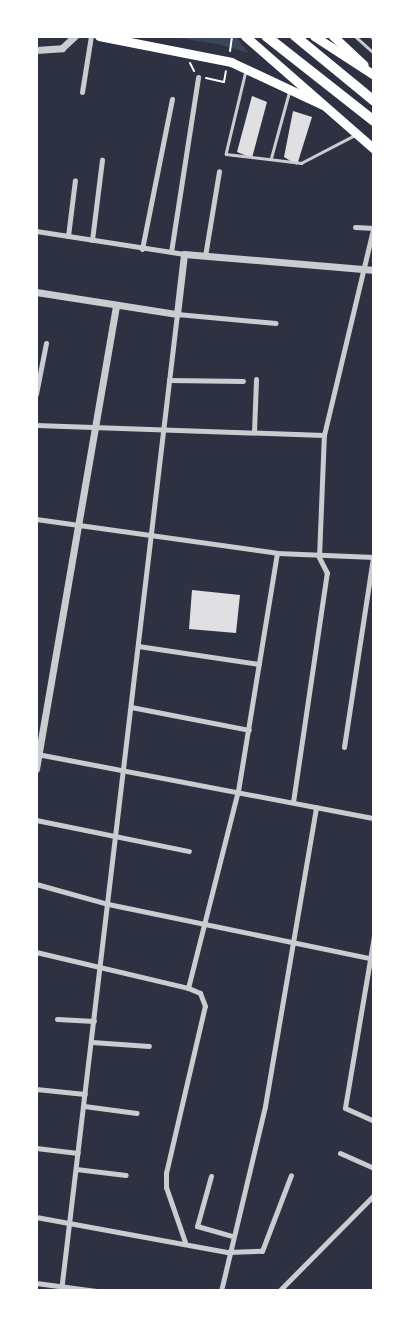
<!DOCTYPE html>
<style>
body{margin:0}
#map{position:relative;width:410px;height:1327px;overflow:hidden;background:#2d3142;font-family:"PT Sans",sans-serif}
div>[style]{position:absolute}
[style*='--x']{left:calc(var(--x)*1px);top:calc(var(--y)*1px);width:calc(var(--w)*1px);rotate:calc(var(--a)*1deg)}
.green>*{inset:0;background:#3c4559}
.building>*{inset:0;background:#e0e0e3}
.path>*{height:2px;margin:-1px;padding:0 1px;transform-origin:1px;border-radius:1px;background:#fff}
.service>*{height:2.5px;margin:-1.25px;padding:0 1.25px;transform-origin:1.25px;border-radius:1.25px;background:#caccd0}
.minor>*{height:5px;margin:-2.5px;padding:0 2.5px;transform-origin:2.5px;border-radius:2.5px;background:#caccd0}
.tertiary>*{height:7px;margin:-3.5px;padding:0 3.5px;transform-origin:3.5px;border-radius:3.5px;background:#caccd0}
.trunk>*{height:9px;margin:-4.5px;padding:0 4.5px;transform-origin:4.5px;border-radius:4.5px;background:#fff}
.motorway>*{height:10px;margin:-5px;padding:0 5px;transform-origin:5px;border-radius:5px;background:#fff}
span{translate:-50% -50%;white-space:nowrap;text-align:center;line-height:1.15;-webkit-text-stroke:4px #fff;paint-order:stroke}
.frame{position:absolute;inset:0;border:38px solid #fff;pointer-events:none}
</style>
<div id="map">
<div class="green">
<div style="clip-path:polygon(166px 36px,235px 36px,249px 53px,217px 44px)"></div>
</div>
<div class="building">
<div style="clip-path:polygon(252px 96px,267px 102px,252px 158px,237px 152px)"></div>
<div style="clip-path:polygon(293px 111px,312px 117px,297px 165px,284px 157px)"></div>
<div style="clip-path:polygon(192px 590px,240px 595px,236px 633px,189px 629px)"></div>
</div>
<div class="path">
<div style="--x:230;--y:51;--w:15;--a:-82"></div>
<div style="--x:190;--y:63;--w:9;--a:63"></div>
<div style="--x:206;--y:78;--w:18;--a:13"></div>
<div style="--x:224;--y:82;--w:11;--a:-80"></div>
</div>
<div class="service">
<div style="--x:355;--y:36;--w:25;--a:42"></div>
<div style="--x:371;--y:36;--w:4;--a:45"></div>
<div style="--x:246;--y:71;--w:85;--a:103.5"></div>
<div style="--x:226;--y:154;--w:76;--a:6.8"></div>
<div style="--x:301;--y:163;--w:61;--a:-27.4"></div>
<div style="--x:271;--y:158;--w:68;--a:-74.7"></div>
</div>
<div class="minor">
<div style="--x:82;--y:92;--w:57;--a:-80.9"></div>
<div style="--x:355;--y:227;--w:19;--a:3"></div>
<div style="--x:36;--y:231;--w:150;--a:8.8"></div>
<div style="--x:68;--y:236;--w:56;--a:-82.9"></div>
<div style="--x:92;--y:240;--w:81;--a:-82.9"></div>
<div style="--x:142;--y:249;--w:153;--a:-78.7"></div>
<div style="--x:171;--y:252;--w:177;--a:-81.2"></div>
<div style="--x:205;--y:256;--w:86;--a:-80.6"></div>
<div style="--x:169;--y:380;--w:74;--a:0.8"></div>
<div style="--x:36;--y:394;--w:52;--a:-78.9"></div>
<div style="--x:36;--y:425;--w:288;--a:2"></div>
<div style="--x:254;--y:432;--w:53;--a:-87.8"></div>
<div style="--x:36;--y:519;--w:243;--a:8"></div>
<div style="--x:277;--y:553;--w:97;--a:2.4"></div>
<div style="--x:138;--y:646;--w:122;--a:8.5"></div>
<div style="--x:131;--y:707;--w:120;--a:11"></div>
<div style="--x:344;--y:747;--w:192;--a:-81.3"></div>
<div style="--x:37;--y:754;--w:343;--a:10.8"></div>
<div style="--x:293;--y:802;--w:232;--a:-81.6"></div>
<div style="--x:327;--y:573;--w:18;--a:-117"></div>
<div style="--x:319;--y:557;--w:122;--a:-87.7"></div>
<div style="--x:324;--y:435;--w:216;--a:-76.6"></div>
<div style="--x:36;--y:820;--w:156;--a:11.5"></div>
<div style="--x:36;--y:884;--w:75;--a:15.5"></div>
<div style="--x:108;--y:904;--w:272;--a:11.7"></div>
<div style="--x:374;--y:936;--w:174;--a:99.6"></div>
<div style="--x:345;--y:1108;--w:32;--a:24"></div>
<div style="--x:36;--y:952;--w:156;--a:13.3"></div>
<div style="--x:57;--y:1019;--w:37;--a:3"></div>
<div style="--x:92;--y:1042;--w:57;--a:4"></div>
<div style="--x:36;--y:1089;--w:49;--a:5.8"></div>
<div style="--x:84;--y:1106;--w:53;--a:7.5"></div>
<div style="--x:36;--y:1148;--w:42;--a:6.8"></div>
<div style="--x:340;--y:1153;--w:37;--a:24"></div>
<div style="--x:76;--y:1169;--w:50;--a:6.8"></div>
<div style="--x:211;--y:1176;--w:52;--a:105.6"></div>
<div style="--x:197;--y:1226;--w:35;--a:16"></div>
<div style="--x:36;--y:1217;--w:194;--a:10.4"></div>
<div style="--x:227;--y:1252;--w:35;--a:-2"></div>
<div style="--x:262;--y:1251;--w:81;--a:-69.1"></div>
<div style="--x:185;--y:1242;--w:58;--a:-109.1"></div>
<div style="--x:166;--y:1187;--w:14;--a:-90"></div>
<div style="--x:166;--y:1173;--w:171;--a:-76.9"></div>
<div style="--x:205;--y:1006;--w:14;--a:-111"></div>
<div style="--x:200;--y:993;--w:13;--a:-157"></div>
<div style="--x:188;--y:988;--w:203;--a:-75.8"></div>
<div style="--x:238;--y:791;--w:241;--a:-80.7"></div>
<div style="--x:36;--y:1283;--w:61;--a:7.6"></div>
<div style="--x:61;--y:1291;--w:984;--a:-83.23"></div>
<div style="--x:177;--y:314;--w:99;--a:5.2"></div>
<div style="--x:221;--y:1291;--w:190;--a:-76.6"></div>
<div style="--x:265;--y:1106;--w:303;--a:-80.3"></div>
<div style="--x:279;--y:1291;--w:135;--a:-45.3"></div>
</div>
<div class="tertiary">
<div style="--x:36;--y:50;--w:26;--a:-4"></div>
<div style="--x:62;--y:48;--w:18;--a:-43"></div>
<div style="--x:36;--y:292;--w:143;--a:8.9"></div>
<div style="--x:177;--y:314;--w:60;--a:-83.3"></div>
<div style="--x:184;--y:254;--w:191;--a:4.8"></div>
<div style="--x:36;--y:769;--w:471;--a:-80.2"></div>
</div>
<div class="trunk">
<div style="--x:99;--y:36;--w:135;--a:11.1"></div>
<div style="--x:231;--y:62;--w:102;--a:25.1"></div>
<div style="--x:245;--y:36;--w:171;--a:41.2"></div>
<div style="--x:314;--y:36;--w:72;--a:33"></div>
<div style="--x:333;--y:36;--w:42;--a:43.1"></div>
</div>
<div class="motorway">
<div style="--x:266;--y:36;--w:137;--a:38.2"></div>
<div style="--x:295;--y:36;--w:102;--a:39.4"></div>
</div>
<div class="frame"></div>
</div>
